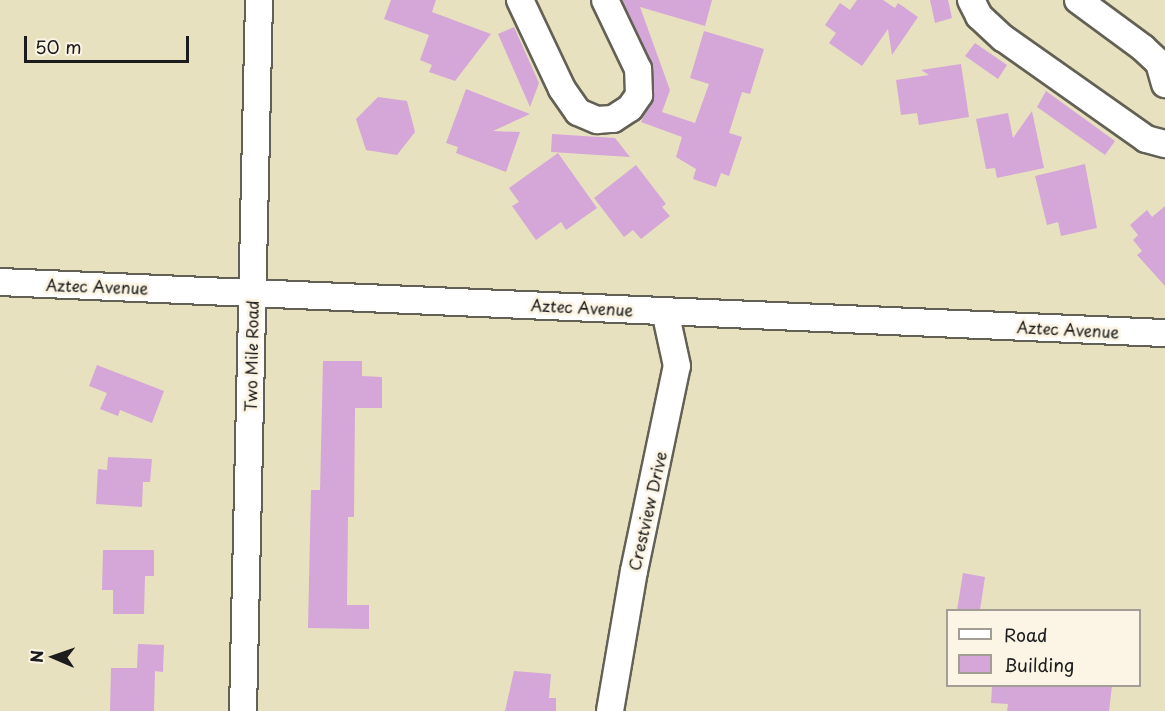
<!DOCTYPE html>
<style>
body{margin:0}
#map{position:relative;width:1165px;height:711px;overflow:hidden;background:#e8e1bf;font-family:"Playpen Sans",sans-serif}
div>[style]{position:absolute}
[style*='--x']{left:calc(var(--x)*1px);top:calc(var(--y)*1px);width:calc(var(--w)*1px);rotate:calc(var(--a)*1deg)}
.building>*{inset:0;background:#d4a7d8}
.roads{filter:drop-shadow(2px 0 #636155) drop-shadow(-2px 0 #636155) drop-shadow(0 2px #636155) drop-shadow(0 -2px #636155)}
.minor>*{height:26px;margin:-13px;padding:0 13px;transform-origin:13px;border-radius:13px;background:#fff}
span{translate:-50% -50%;white-space:nowrap;text-align:center;line-height:1.15;-webkit-text-stroke:6px #fcf5e5;paint-order:stroke}
.street-label{font-size:16px;color:#1c1c1c}
.legend{position:absolute;left:946px;top:609px;width:195px;height:78px;box-sizing:border-box;background:#fcf5e5;border:2px solid #a29e95;margin:0;padding:8px 10px;list-style:none;font-size:18px;color:#1c1c1c}
.legend li{display:flex;align-items:center;gap:12px;height:30px}
.legend b{width:30px;border:2px solid #a29e95}
.north{position:absolute;left:24px;top:627px;width:60px;height:60px;-webkit-text-stroke:4px #fcf5e5;paint-order:stroke;rotate:272deg;font-size:16px;font-weight:700;line-height:24px;text-align:center;color:#1c1c1c}
.north::after{content:'';display:block;margin:auto;width:21px;height:27px;background:#1c1c1c;clip-path:polygon(50% 0,100% 100%,50% 72%,0 100%)}
.scale{position:absolute;left:24px;top:36px;width:165px;height:27px;box-sizing:border-box;border:3px solid #1c1c1c;border-top:0;padding-left:8px;font-size:18px;line-height:21px;white-space:nowrap;color:#1c1c1c;-webkit-text-stroke:4px #fcf5e5;paint-order:stroke}
</style>
<div id="map">
<div class="building">
<div style="clip-path:polygon(391px 0,436px 0,432px 12px,491px 34px,455px 81px,429px 72px,432px 65px,420px 60px,429px 35px,384px 19px)"></div>
<div style="clip-path:polygon(622px 0,712px 0,705px 26px,640px 7px,670px 90px,662px 112px,695px 123px,709px 84px,690px 78px,704px 31px,764px 49px,750px 94px,742px 92px,729px 133px,742px 137px,729px 176px,721px 173px,716px 187px,693px 179px,696px 169px,676px 157px,682px 137px,641px 122px,654px 95px,653px 68px)"></div>
<div style="clip-path:polygon(857px 0,883px 0,895px 8px,898px 3px,918px 17px,892px 55px,888px 29px,862px 66px,829px 43px,836px 33px,825px 25px,840px 3px,850px 10px)"></div>
<div style="clip-path:polygon(930px 0,948px 0,952px 18px,935px 23px)"></div>
<div style="clip-path:polygon(514px 27px,539px 83px,530px 107px,498px 34px)"></div>
<div style="clip-path:polygon(975px 43px,1007px 65px,998px 79px,965px 56px)"></div>
<div style="clip-path:polygon(961px 64px,969px 117px,919px 125px,917px 113px,901px 115px,896px 80px,929px 75px,921px 70px)"></div>
<div style="clip-path:polygon(466px 89px,530px 114px,493px 131px,520px 132px,506px 172px,456px 153px,458px 147px,446px 143px)"></div>
<div style="clip-path:polygon(1046px 91px,1115px 141px,1105px 155px,1037px 107px)"></div>
<div style="clip-path:polygon(378px 97px,407px 101px,415px 132px,397px 155px,366px 150px,356px 119px)"></div>
<div style="clip-path:polygon(1032px 111px,1044px 168px,997px 178px,995px 168px,986px 169px,976px 119px,1008px 113px,1013px 138px)"></div>
<div style="clip-path:polygon(552px 134px,615px 138px,630px 157px,551px 152px)"></div>
<div style="clip-path:polygon(558px 153px,597px 208px,566px 230px,561px 222px,536px 240px,512px 206px,519px 202px,509px 188px)"></div>
<div style="clip-path:polygon(1085px 164px,1097px 228px,1061px 236px,1058px 222px,1047px 225px,1035px 176px)"></div>
<div style="clip-path:polygon(636px 165px,666px 204px,662px 207px,670px 216px,641px 239px,633px 230px,624px 237px,594px 198px)"></div>
<div style="clip-path:polygon(1165px 206px,1165px 286px,1137px 255px,1142px 251px,1133px 240px,1138px 235px,1130px 225px,1147px 210px,1152px 217px)"></div>
<div style="clip-path:polygon(323px 361px,362px 361px,362px 376px,382px 377px,382px 408px,355px 408px,354px 517px,348px 517px,347px 605px,369px 605px,369px 629px,308px 628px,311px 490px,320px 490px)"></div>
<div style="clip-path:polygon(97px 365px,164px 391px,152px 423px,120px 410px,118px 416px,100px 409px,107px 393px,89px 386px)"></div>
<div style="clip-path:polygon(108px 457px,152px 459px,150px 482px,143px 482px,142px 507px,96px 504px,98px 469px,107px 470px)"></div>
<div style="clip-path:polygon(103px 550px,154px 550px,154px 576px,145px 576px,144px 614px,113px 614px,113px 590px,102px 590px)"></div>
<div style="clip-path:polygon(963px 573px,985px 577px,980px 610px,957px 610px)"></div>
<div style="clip-path:polygon(138px 644px,164px 645px,163px 672px,155px 671px,154px 711px,110px 711px,111px 668px,137px 668px)"></div>
<div style="clip-path:polygon(514px 671px,551px 674px,549px 698px,556px 698px,556px 711px,505px 711px)"></div>
<div style="clip-path:polygon(992px 686px,1112px 686px,1109px 711px,1007px 711px,1008px 704px,991px 703px)"></div>
</div>
<div class="roads">
<div class="minor">
<div style="--x:520;--y:0;--w:98;--a:64.7"></div>
<div style="--x:562;--y:89;--w:28;--a:55"></div>
<div style="--x:578;--y:112;--w:21;--a:23"></div>
<div style="--x:597;--y:120;--w:16;--a:-4"></div>
<div style="--x:613;--y:119;--w:20;--a:-33"></div>
<div style="--x:630;--y:108;--w:16;--a:-55"></div>
<div style="--x:639;--y:95;--w:26;--a:-92"></div>
<div style="--x:638;--y:69;--w:76;--a:-115.6"></div>
<div style="--x:971;--y:0;--w:18;--a:63"></div>
<div style="--x:979;--y:16;--w:33;--a:43"></div>
<div style="--x:1003;--y:38;--w:175;--a:35.2"></div>
<div style="--x:1146;--y:139;--w:20;--a:15"></div>
<div style="--x:1078;--y:0;--w:81;--a:36.4"></div>
<div style="--x:1143;--y:48;--w:22;--a:43"></div>
<div style="--x:1159;--y:63;--w:22;--a:74"></div>
<div style="--x:0;--y:282;--w:1166;--a:2.51"></div>
<div style="--x:243;--y:711;--w:711;--a:-88.71"></div>
<div style="--x:610;--y:711;--w:142;--a:-80.3"></div>
<div style="--x:634;--y:571;--w:209;--a:-78.2"></div>
<div style="--x:677;--y:366;--w:56;--a:-102.3"></div>
</div>
</div>
<div class="street-label">
<span style="left:97px;top:286px;rotate:2deg">Aztec Avenue</span>
<span style="left:582px;top:307px;rotate:3deg">Aztec Avenue</span>
<span style="left:1068px;top:329px;rotate:3deg">Aztec Avenue</span>
<span style="left:251px;top:356px;rotate:-89deg">Two Mile Road</span>
<span style="left:647px;top:511px;rotate:-77deg">Crestview Drive</span>
</div>
<ul class="legend">
<li><b style="height:8px;background:#fff"></b>Road</li>
<li><b style="height:16px;background:#d4a7d8"></b>Building</li>
</ul>
<div class="north">N</div>
<div class="scale">50 m</div>
</div>
